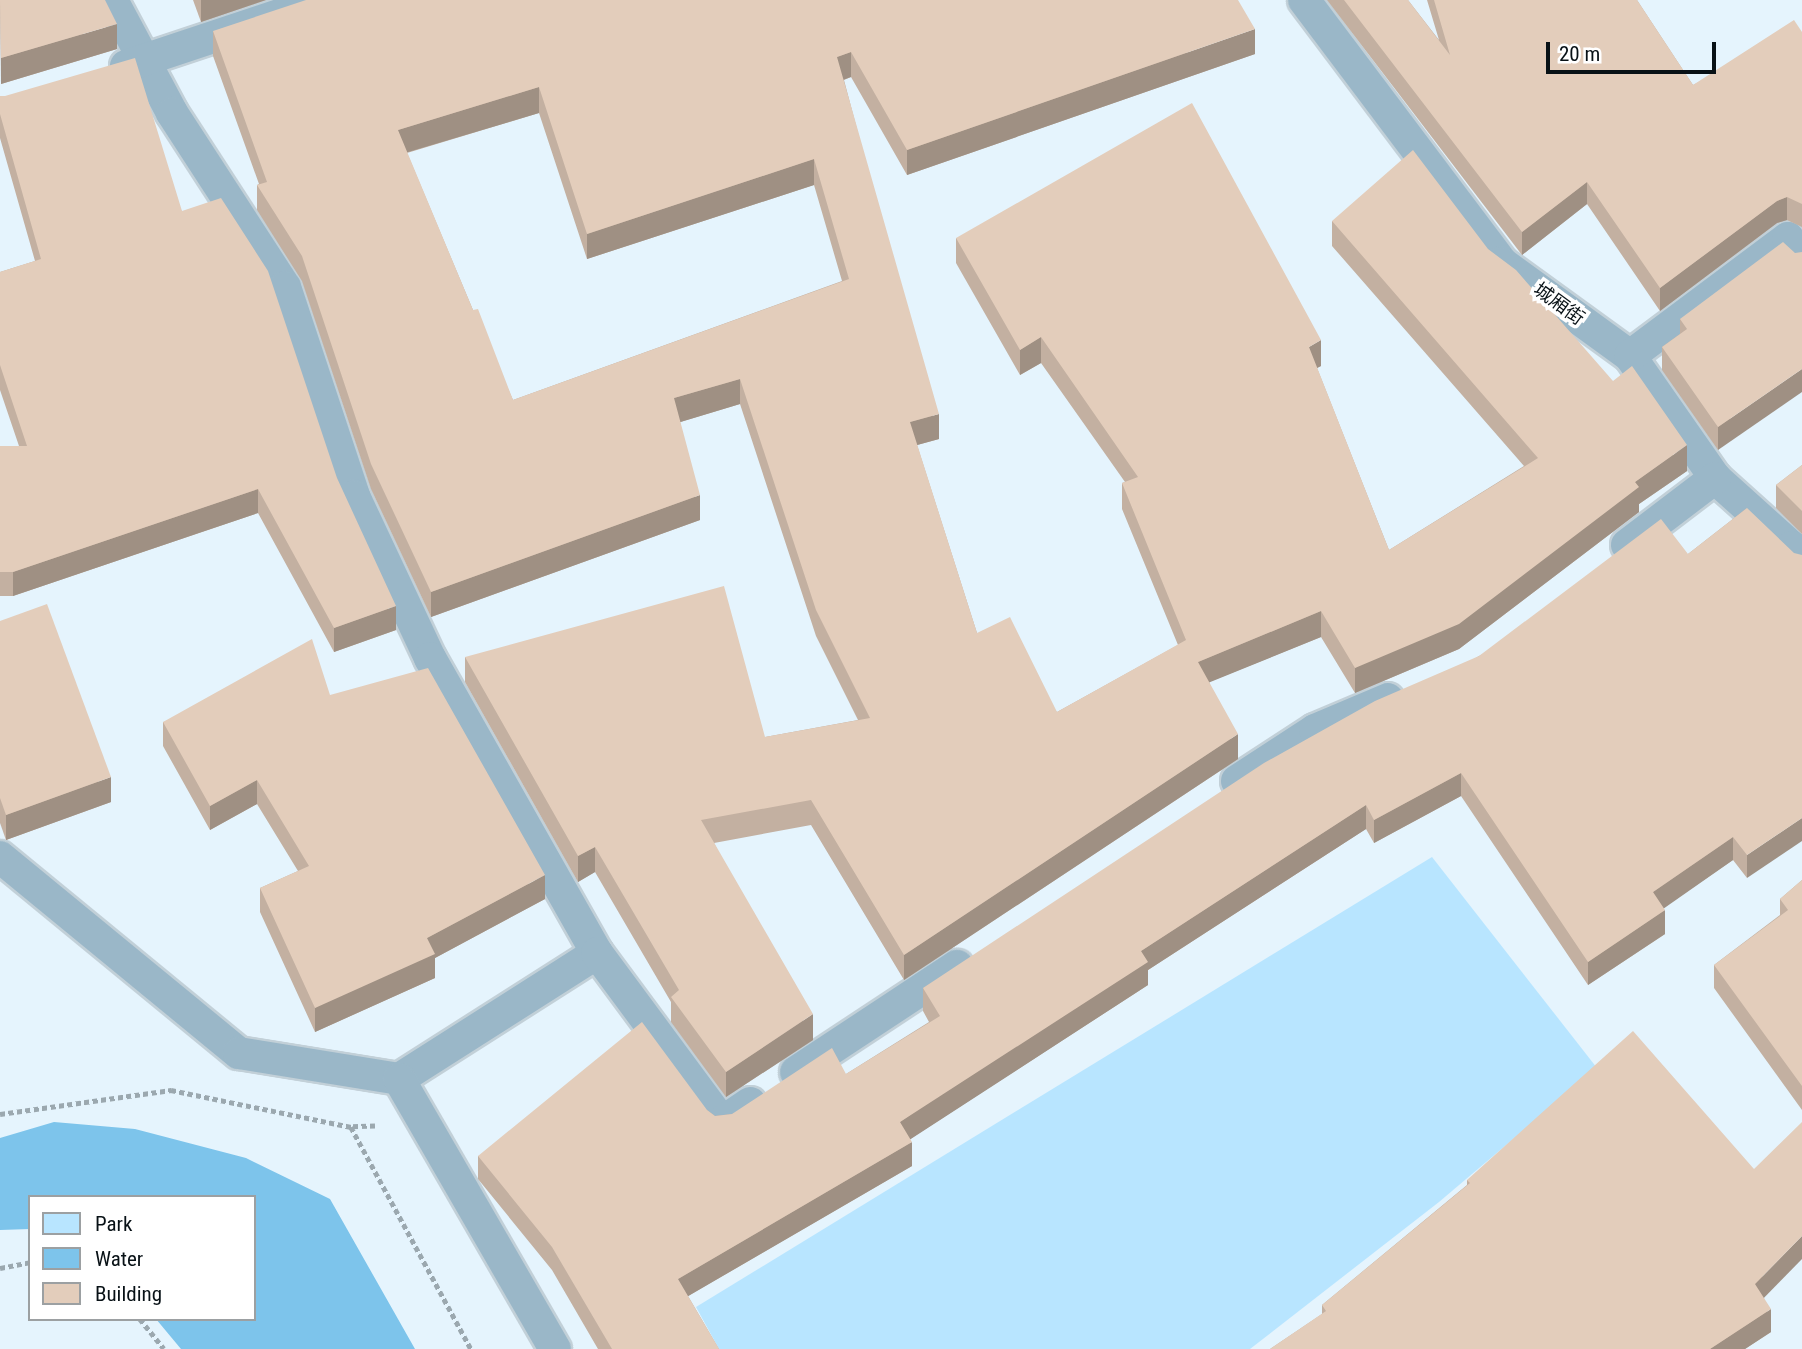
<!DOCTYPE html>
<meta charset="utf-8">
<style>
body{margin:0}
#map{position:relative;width:1802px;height:1349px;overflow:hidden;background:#e5f4fd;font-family:"Roboto Condensed","Noto Sans SC",sans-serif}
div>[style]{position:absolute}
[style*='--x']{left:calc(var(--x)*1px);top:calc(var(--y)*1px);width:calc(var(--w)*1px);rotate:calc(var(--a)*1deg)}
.green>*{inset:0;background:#b8e5ff}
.water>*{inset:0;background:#7dc4eb}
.path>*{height:4.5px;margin-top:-2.25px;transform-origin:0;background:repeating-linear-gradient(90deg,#9ba8af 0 5px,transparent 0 8.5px)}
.roads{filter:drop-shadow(2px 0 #c2d0d8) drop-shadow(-2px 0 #c2d0d8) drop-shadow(0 2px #c2d0d8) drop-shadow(0 -2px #c2d0d8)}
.service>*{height:32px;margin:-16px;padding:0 16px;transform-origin:16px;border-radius:16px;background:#9ab7c8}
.wall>*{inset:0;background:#c3b0a1}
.shaded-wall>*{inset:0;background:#9f9083}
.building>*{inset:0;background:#e3cdbb}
span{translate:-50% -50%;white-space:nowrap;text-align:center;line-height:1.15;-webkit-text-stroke:7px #fff;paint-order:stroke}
.street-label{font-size:19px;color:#081116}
.legend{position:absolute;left:28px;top:1195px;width:228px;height:126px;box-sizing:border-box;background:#fff;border:2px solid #9ca0a2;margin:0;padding:9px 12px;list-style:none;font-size:21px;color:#081116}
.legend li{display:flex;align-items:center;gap:14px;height:35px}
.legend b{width:35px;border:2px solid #9ca0a2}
.scale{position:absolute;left:1546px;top:42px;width:170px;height:32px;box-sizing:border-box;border:4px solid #081116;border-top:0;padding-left:9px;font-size:21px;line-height:24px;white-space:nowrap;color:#081116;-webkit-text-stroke:5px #fff;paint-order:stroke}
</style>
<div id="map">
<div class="green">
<div style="clip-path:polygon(1432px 857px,1597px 1068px,1439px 1202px,1250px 1349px,719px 1349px,696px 1307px)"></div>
</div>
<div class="water">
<div style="clip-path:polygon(54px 1122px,135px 1129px,246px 1158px,330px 1199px,415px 1349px,181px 1349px,156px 1319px,254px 1319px,254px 1197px,30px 1197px,30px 1229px,0 1230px,0 1138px)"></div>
</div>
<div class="path">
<div style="--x:0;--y:1114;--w:173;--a:-8"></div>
<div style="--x:171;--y:1090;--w:184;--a:11.6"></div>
<div style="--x:375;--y:1126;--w:24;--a:178"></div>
<div style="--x:351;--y:1127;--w:252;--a:61.6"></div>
<div style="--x:0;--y:1268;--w:31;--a:-11"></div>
<div style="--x:140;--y:1319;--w:38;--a:51"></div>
</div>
<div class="roads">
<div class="service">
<div style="--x:112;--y:0;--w:128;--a:62"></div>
<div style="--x:172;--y:113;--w:207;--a:57"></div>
<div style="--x:285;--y:287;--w:220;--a:71.7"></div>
<div style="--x:354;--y:496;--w:179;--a:64.9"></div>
<div style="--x:430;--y:658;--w:339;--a:60.5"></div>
<div style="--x:597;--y:953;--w:235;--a:147.5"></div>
<div style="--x:1304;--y:0;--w:329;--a:53"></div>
<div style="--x:1502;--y:263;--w:158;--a:36"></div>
<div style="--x:1630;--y:356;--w:149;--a:55.1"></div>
<div style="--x:1715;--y:478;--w:103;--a:41.9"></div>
<div style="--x:1792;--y:547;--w:16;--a:52"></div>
<div style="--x:126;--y:66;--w:209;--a:-18.4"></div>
<div style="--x:1630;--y:356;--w:197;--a:-36.8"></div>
<div style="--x:1788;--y:238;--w:25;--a:56"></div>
<div style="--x:1627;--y:545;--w:111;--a:-37.3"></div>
<div style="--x:1237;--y:781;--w:93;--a:-33.2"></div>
<div style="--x:1315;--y:730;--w:79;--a:-23"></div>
<div style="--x:0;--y:857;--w:309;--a:39.4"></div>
<div style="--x:239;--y:1053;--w:162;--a:9.2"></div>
<div style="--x:399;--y:1079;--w:312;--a:60"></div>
<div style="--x:597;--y:953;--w:210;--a:53.5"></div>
<div style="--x:722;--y:1122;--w:34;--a:-34"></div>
<div style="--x:796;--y:1072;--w:193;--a:-33.4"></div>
</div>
</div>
<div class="wall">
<div style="clip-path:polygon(0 0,117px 49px,1px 84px)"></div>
<div style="clip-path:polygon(193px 0,266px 0,201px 22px)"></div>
<div style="clip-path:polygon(1327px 0,1408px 0,1439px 40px,1427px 0,1637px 0,1693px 85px,1802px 32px,1802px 227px,1787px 220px,1777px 223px,1660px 311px,1587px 204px,1522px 255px)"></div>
<div style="clip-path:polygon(evenodd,213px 31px,1255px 54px,907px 175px,851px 77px,844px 80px,939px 439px,917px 445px,977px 633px,1057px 712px,1178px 645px,1122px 509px,1122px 483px,1125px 482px,1041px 363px,1020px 375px,956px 263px,956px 238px,1321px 366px,1317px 368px,1389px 550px,1524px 466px,1332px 246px,1332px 221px,1488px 249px,1687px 471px,1639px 504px,1639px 512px,1459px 649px,1355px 693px,1321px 637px,1209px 682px,1238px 759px,904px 980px,811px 825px,714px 843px,813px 1040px,726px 1097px,671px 1022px,671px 1002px,595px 872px,578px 882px,465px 682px,465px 657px,765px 737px,858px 720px,816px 636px,740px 404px,680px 422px,700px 520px,431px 617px,371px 489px,302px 281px,257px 210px,257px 185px,259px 184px,213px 56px,213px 31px,539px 113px,587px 259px,814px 185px,842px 281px,513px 400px,473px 310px,407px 153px,539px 113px)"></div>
<div style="clip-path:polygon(0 96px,182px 211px,337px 478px,396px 630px,334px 652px,258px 513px,13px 596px,0 596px,0 446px,19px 446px,0 390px,0 272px,35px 261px,0 138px)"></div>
<div style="clip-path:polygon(1795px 253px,1718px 450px,1662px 370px,1662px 347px,1680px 334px,1680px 319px)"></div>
<div style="clip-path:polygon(1802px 465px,1802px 534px,1776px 508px,1776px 485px)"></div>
<div style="clip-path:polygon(1747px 508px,1747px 878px,1733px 860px,1663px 908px,1665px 934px,1588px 985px,1461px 796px,1374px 843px,1366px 829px,1148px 970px,1148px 985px,910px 1139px,912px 1166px,688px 1296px,719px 1349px,598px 1349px,552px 1270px,478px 1179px,478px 1156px,707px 1110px,715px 1116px,732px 1114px,846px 1074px,929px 1022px,923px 1011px,923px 988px,1479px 656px,1688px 554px)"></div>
<div style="clip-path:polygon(0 621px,111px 802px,6px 840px,0 823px)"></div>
<div style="clip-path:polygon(330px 695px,545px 899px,435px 958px,435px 978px,315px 1032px,260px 912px,260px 888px,298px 871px,257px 804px,210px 830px,163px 746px,163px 722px)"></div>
<div style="clip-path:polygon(1802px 880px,1802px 1110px,1714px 988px,1714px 965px,1780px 915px,1780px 899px)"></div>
<div style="clip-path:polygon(1754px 1169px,1764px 1298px,1771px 1332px,1745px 1349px,1270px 1349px,1322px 1314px,1322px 1305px,1467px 1185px,1467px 1180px)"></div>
</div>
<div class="shaded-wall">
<div style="clip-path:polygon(201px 0,266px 0,201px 22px)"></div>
<div style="clip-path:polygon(117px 24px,117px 49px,1px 84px,1px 58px)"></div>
<div style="clip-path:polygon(1255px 29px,1255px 54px,907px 175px,907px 150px)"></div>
<div style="clip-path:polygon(851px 52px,851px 77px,837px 82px,837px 57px)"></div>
<div style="clip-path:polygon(539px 87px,539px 113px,398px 155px,398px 130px)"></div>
<div style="clip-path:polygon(814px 159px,814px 185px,587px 259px,587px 234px)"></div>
<div style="clip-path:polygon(1587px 182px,1587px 204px,1522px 255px,1522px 232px)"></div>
<div style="clip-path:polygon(1787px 197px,1787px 220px,1777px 223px,1660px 311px,1660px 288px,1777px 201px)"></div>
<div style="clip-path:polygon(1041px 337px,1041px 363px,1020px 375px,1020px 350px)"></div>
<div style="clip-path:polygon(1321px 340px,1321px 366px,1309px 372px,1309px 347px)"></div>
<div style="clip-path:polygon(1802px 369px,1802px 392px,1718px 450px,1718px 427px)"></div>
<div style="clip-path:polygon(740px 379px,740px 404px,674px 424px,674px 398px)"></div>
<div style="clip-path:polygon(939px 414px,939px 439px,910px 447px,910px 422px)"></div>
<div style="clip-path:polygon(1687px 445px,1687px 471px,1639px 504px,1639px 512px,1459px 649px,1355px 693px,1355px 668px,1635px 482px)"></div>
<div style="clip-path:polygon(258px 489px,258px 513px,13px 596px,13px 572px)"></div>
<div style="clip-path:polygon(700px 495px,700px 520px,431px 617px,431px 592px)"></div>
<div style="clip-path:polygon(396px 606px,396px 630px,334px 652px,334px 628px)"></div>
<div style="clip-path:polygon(1321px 611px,1321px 637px,1198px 687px,1198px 662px)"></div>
<div style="clip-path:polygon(1238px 734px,1238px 759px,904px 980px,904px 955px)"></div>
<div style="clip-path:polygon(1461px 773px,1461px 796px,1374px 843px,1374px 820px)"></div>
<div style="clip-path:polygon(111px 777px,111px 802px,6px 840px,6px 815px)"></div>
<div style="clip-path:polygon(257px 780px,257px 804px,210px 830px,210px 806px)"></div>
<div style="clip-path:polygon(1366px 805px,1366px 829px,1148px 970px,1148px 985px,900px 1146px,900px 1122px,1141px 951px)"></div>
<div style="clip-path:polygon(1802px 818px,1802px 841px,1747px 878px,1747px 855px)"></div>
<div style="clip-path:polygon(1733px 837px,1733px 860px,1653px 916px,1653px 892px)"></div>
<div style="clip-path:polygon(595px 847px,595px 872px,578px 882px,578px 856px)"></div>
<div style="clip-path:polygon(545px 875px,545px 899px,435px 958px,435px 978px,315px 1032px,315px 1008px,427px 938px)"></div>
<div style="clip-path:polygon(1665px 910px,1665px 934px,1588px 985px,1588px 962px)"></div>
<div style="clip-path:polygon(813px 1014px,813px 1040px,726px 1097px,726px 1072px)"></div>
<div style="clip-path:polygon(912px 1142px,912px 1166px,678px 1302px,678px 1279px)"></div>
<div style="clip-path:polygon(1802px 1236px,1802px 1259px,1755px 1307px,1755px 1284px)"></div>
<div style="clip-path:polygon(1771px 1309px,1771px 1332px,1745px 1349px,1710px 1349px)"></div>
</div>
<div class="building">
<div style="clip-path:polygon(0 0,105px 0,117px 24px,1px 58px)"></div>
<div style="clip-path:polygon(evenodd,306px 0,1238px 0,1255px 29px,907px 150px,851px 52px,837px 57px,939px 414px,910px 422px,977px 633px,1010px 617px,1057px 712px,1186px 640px,1122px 483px,1138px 477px,1041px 337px,1020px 350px,956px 238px,1192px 103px,1321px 340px,1309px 347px,1389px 550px,1538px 458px,1332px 221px,1413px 150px,1488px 249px,1516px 270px,1613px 381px,1632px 366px,1687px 445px,1635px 482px,1639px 487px,1459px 624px,1355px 668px,1321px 611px,1198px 662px,1238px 734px,904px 955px,811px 800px,701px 820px,813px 1014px,726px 1072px,671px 997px,679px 990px,595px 847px,578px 856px,465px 657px,724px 586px,765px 737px,870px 718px,816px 610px,740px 379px,674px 398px,700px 495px,431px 592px,371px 464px,302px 256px,257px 185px,267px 182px,213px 31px,306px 0,539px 87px,587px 234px,814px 159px,849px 279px,513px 400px,478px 309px,473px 310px,398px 130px,539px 87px)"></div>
<div style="clip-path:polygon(1344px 0,1408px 0,1450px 55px,1434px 0,1637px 0,1693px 85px,1794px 20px,1802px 32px,1802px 204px,1787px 197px,1777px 201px,1660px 288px,1587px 182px,1522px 232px)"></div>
<div style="clip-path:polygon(135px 58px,182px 211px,221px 198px,268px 271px,337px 478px,396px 606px,334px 628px,258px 489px,13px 572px,0 572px,0 446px,27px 446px,0 365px,0 272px,41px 259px,0 114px,0 96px,5px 96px)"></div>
<div style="clip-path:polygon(1783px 242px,1795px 253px,1802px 252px,1802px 369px,1718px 427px,1662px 347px,1687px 329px,1680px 319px)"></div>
<div style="clip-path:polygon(1802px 465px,1802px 511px,1776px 485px)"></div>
<div style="clip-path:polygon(1747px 508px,1794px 553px,1802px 555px,1802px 818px,1747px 855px,1733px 837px,1653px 892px,1665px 910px,1588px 962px,1461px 773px,1374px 820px,1366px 805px,1141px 951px,1148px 962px,900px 1122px,912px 1142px,678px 1279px,719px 1349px,612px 1349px,552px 1247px,478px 1156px,642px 1022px,707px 1110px,715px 1116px,732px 1114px,832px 1048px,846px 1074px,940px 1016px,923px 988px,1264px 763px,1375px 701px,1479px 656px,1661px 519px,1688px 554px)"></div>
<div style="clip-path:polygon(47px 604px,111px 777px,6px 815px,0 798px,0 621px)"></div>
<div style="clip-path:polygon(312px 639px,330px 695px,428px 668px,545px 875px,427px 938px,435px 954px,315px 1008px,260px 888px,309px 866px,257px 780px,210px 806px,163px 722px)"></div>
<div style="clip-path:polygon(1802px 880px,1802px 1086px,1714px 965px,1788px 910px,1780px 899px)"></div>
<div style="clip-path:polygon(1633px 1031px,1754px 1169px,1802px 1122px,1802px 1236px,1755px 1284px,1771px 1309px,1710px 1349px,1270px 1349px,1326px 1311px,1322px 1305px,1470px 1183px,1467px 1180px)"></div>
</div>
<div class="street-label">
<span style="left:1559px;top:304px;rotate:36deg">城厢街</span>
</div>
<ul class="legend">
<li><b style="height:19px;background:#b8e5ff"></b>Park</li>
<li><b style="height:19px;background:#7dc4eb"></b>Water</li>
<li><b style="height:19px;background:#e3cdbb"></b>Building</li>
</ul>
<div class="scale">20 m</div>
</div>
